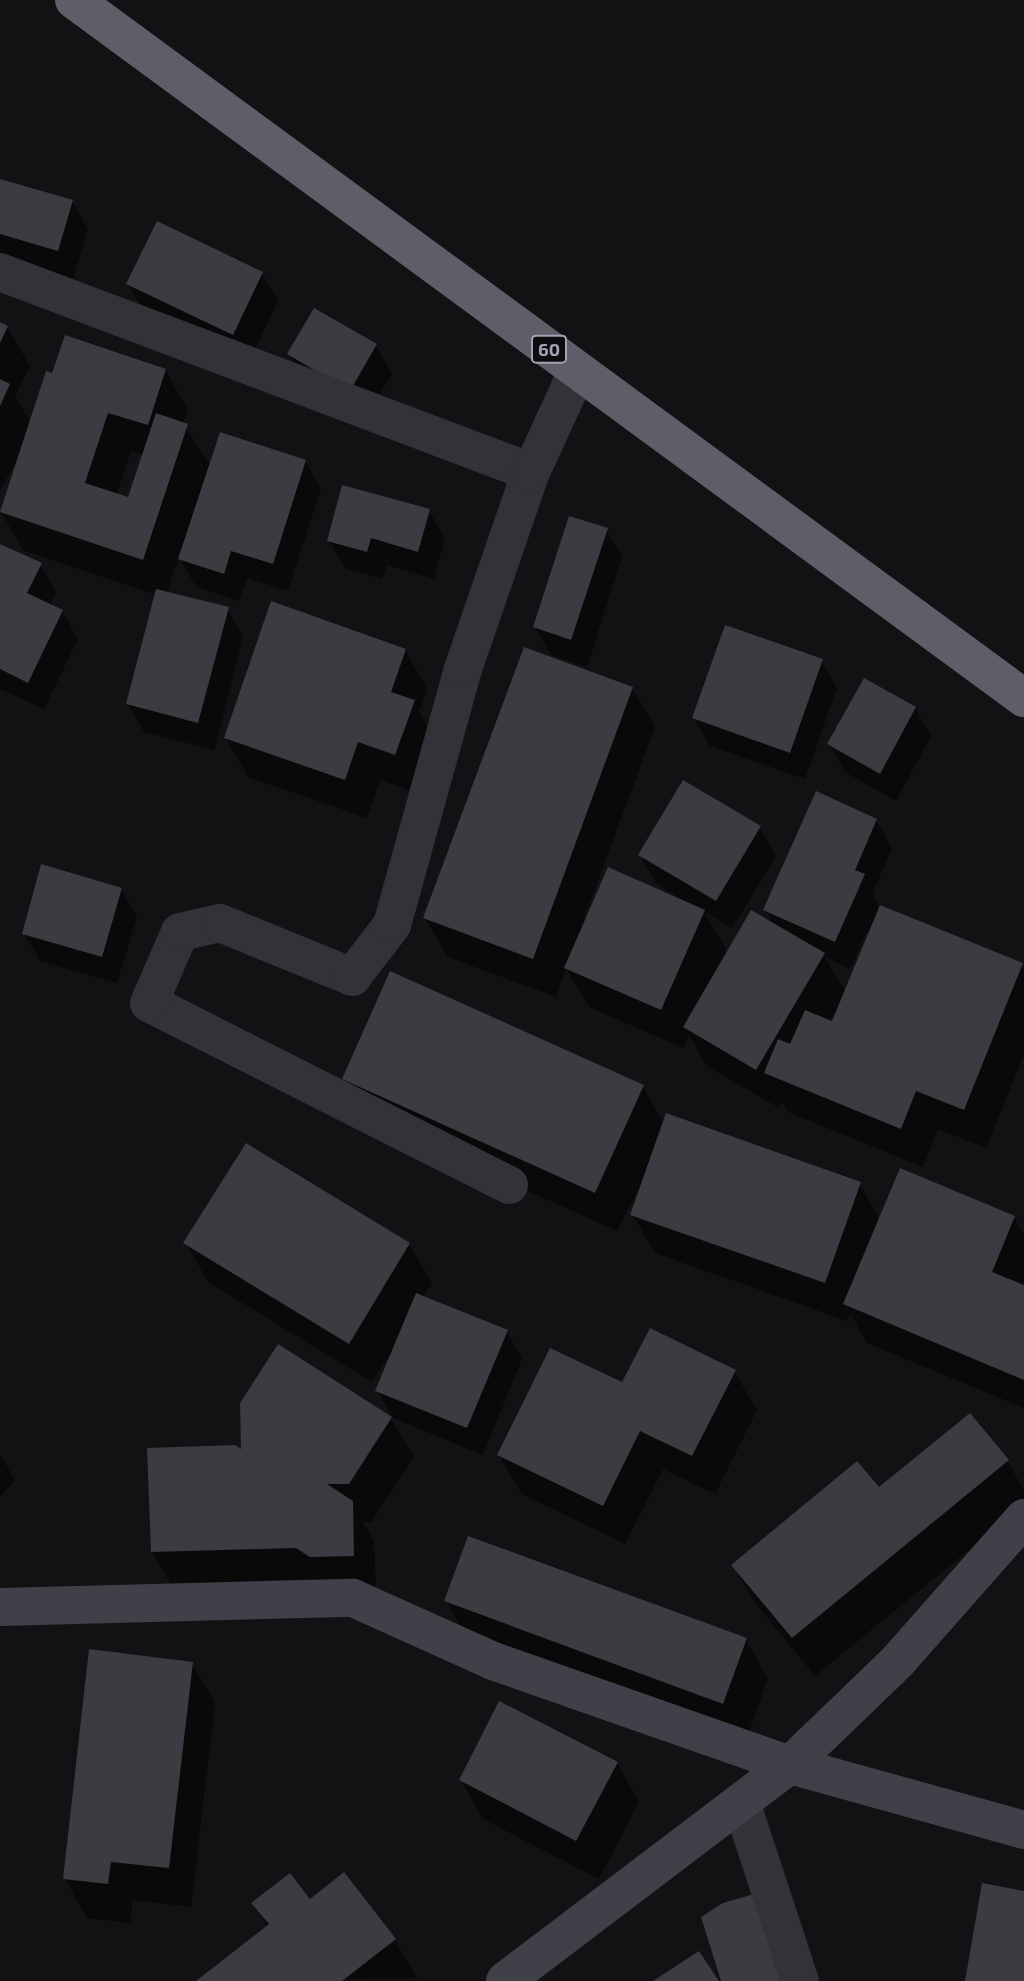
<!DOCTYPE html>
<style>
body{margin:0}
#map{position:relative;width:1024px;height:1981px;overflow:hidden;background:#121113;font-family:"Exo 2",sans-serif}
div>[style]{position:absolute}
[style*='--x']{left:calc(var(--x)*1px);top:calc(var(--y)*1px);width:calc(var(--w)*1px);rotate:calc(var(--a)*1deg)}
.shadow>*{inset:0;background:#0007}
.building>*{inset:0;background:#3c3b41}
.street>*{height:38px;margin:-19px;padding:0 19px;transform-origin:19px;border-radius:19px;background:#323238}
.secondary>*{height:38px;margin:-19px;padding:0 19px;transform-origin:19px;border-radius:19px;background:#404048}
.highway>*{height:38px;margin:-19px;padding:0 19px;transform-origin:19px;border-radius:19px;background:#5e5e69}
span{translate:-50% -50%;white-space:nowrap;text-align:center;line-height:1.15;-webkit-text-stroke:5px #0d0c0e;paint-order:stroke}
.shield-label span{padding:2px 5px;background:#0d0c0e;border:2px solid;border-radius:5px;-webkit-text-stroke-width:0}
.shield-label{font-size:18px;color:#a2a3b5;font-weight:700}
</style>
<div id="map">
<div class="shadow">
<div style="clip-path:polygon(0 180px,72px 201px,88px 229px,73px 278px,0 256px)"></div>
<div style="clip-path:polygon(262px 273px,278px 301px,249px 362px,144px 312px,128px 284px)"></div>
<div style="clip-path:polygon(315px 310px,376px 346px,392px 374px,366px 417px,305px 382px,289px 354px)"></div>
<div style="clip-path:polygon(evenodd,0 324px,7px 327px,30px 366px,15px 396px,31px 423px,165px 370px,188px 409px,183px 424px,211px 466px,305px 461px,321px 489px,288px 591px,247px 578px,239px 601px,196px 587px,179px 557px,167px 593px,227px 608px,243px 636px,214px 750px,144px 732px,128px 704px,156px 595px,24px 551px,1px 512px,21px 453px,0 490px,0 324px,131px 451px,144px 455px,129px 499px,116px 495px,131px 451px)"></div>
<div style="clip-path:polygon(429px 511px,445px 538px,434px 579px,387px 565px,382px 579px,345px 568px,329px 541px)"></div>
<div style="clip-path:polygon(606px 529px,622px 557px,587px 667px,551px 655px,535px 627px)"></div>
<div style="clip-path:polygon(0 546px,40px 564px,56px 592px,50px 606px,62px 611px,78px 639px,44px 709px,0 689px)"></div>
<div style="clip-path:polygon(405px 650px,427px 689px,419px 712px,436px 740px,417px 793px,380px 780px,367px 818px,248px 777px,226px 738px)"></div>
<div style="clip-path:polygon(821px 660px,837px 688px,805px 779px,710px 746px,694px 718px)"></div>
<div style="clip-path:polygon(evenodd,632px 688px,655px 727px,584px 919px,688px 904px,656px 883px,640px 855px,760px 828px,776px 856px,732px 928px,704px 911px,728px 953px,774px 926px,765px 909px,876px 820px,892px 848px,873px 892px,878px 906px,1024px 968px,1024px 1055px,986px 1148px,938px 1129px,923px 1167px,788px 1112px,782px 1102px,779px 1108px,707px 1066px,689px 1035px,683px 1048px,589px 1007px,566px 968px,556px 997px,448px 957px,425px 918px,632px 688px,867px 932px,870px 933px,846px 993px,825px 957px,850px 969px,867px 932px,632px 688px,835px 1012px,833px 1023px,830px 1022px,835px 1012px)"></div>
<div style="clip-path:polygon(915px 708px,931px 736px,896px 801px,845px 772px,829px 744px)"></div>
<div style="clip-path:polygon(121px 889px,137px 917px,117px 983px,40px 961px,24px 933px)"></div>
<div style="clip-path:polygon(344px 1079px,643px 1087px,664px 1124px,859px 1183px,880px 1219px,1014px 1218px,1024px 1235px,1024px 1408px,867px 1343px,850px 1313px,847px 1321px,655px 1253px,632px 1214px,647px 1173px,617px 1231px,366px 1118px)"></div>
<div style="clip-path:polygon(186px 1243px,409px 1244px,432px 1283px,423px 1297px,506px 1331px,522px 1359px,483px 1455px,393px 1418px,377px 1390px,395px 1347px,372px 1382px,208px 1282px)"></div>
<div style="clip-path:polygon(734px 1371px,757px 1410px,715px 1494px,663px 1469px,625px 1544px,522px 1494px,499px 1455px,623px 1385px)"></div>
<div style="clip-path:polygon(391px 1418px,414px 1457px,371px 1522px,363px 1522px,374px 1542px,376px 1594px,175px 1591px,152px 1552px,243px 1452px)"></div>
<div style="clip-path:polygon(0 1454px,15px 1480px,0 1497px)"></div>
<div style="clip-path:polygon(1007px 1461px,1024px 1490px,1024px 1505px,815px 1676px,756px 1604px,733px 1565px,879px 1490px)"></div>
<div style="clip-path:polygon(446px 1601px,746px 1640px,768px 1679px,745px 1742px,469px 1640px)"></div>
<div style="clip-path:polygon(192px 1664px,215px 1703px,191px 1907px,133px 1900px,130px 1923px,87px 1918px,65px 1879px)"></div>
<div style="clip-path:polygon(617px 1763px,639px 1802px,599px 1879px,483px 1819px,461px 1780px)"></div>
<div style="clip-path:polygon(309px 1901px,395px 1940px,417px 1978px,199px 1981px,268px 1928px,254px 1903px)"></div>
</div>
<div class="building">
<div style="clip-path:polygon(0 179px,73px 200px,58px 251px,0 234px)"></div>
<div style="clip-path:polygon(157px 221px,263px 272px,233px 335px,126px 284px)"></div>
<div style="clip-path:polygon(314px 308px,377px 344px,350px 391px,287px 354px)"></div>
<div style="clip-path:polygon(0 322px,8px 326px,0 343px)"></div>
<div style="clip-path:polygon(65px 335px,166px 369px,148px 425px,108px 413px,85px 483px,128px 497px,156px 413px,188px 424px,143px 560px,0 512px,46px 371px,52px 373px)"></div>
<div style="clip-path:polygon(0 379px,10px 384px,0 406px)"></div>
<div style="clip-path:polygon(220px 432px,306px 460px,273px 564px,231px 551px,224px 574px,178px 559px)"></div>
<div style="clip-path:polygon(342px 485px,430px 509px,418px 552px,371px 538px,367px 552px,327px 541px)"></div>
<div style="clip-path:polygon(569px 516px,608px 528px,571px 640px,533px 627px)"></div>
<div style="clip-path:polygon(0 544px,42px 563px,27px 593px,63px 610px,28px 683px,0 669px)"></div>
<div style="clip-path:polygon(156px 589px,229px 607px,198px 723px,126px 704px)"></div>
<div style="clip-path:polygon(271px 601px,406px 649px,391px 692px,415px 700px,395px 755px,358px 742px,345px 780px,224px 738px)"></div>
<div style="clip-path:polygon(725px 625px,823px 659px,790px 753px,692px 718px)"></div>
<div style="clip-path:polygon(524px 647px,633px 687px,533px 959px,423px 918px)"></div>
<div style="clip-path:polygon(864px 678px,916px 707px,880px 774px,827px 744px)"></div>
<div style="clip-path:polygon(683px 780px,761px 826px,716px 901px,638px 855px)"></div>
<div style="clip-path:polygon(816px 791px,877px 819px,855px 870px,865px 874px,835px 942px,763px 910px)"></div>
<div style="clip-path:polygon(41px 864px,122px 888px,102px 957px,22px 934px)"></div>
<div style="clip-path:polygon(608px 867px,705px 910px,661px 1010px,564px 968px)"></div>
<div style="clip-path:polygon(880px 905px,1023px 963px,964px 1110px,916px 1091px,901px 1129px,764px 1073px,778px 1039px,790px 1044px,805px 1010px,832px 1021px)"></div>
<div style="clip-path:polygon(751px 910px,825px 953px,756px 1070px,683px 1027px)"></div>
<div style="clip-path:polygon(390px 971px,644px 1085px,595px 1193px,342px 1079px)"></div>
<div style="clip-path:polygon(666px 1113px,861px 1182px,825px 1283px,630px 1215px)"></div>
<div style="clip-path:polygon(246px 1143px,410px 1243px,349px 1344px,183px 1243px)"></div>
<div style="clip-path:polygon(900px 1168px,1015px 1216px,992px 1272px,1024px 1285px,1024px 1380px,843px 1304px)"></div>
<div style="clip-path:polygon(416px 1293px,508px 1330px,467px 1428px,375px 1391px)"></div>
<div style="clip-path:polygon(650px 1328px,736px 1370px,692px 1456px,640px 1431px,603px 1506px,497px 1455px,550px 1348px,622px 1382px)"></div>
<div style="clip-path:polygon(278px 1344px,392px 1417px,349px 1484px,327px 1484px,353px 1501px,354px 1556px,310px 1557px,296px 1548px,151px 1552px,147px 1448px,235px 1445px,241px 1449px,240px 1403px)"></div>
<div style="clip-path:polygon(970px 1413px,1009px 1460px,792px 1638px,731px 1565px,857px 1461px,879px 1487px)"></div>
<div style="clip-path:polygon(468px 1536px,747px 1638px,723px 1704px,444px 1601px)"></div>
<div style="clip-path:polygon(89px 1649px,193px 1662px,169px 1868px,111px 1862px,108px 1884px,63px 1879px)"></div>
<div style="clip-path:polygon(499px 1701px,618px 1762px,576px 1841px,459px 1780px)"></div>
<div style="clip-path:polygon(344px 1872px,396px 1939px,342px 1981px,196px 1981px,269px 1924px,251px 1903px,290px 1873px,310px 1899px)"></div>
<div style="clip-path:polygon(982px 1883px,1024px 1891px,1024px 1981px,965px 1981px)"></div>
<div style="clip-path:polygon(754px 1894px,781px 1981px,721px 1981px,701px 1917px,723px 1903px)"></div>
<div style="clip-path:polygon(699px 1951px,719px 1981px,653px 1981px)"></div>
</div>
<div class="street">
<div style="--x:0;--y:272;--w:567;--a:20.64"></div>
<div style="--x:509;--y:1185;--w:403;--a:-153.2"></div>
<div style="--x:149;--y:1003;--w:77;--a:-66.4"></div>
<div style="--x:180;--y:932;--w:41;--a:-12.7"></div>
<div style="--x:220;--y:923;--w:143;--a:22.2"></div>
<div style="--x:352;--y:977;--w:66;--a:-52.4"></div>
<div style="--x:392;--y:925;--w:266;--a:-74.5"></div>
<div style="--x:463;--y:669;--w:208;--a:-71"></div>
<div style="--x:531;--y:472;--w:112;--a:-65.3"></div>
<div style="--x:741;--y:1802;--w:188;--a:71.8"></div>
</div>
<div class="secondary">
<div style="--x:0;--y:1607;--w:353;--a:-1.5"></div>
<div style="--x:353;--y:1598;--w:154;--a:24.2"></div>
<div style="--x:493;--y:1661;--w:315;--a:19.3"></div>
<div style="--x:790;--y:1765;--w:243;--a:15.5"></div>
<div style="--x:505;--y:1981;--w:358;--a:-37.2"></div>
<div style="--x:790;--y:1765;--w:149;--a:-43.9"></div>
<div style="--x:897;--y:1662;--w:192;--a:-48.6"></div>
</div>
<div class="highway">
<div style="--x:74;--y:0;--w:1179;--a:36.31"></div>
</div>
<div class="shield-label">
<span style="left:549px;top:349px">60</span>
</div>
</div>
